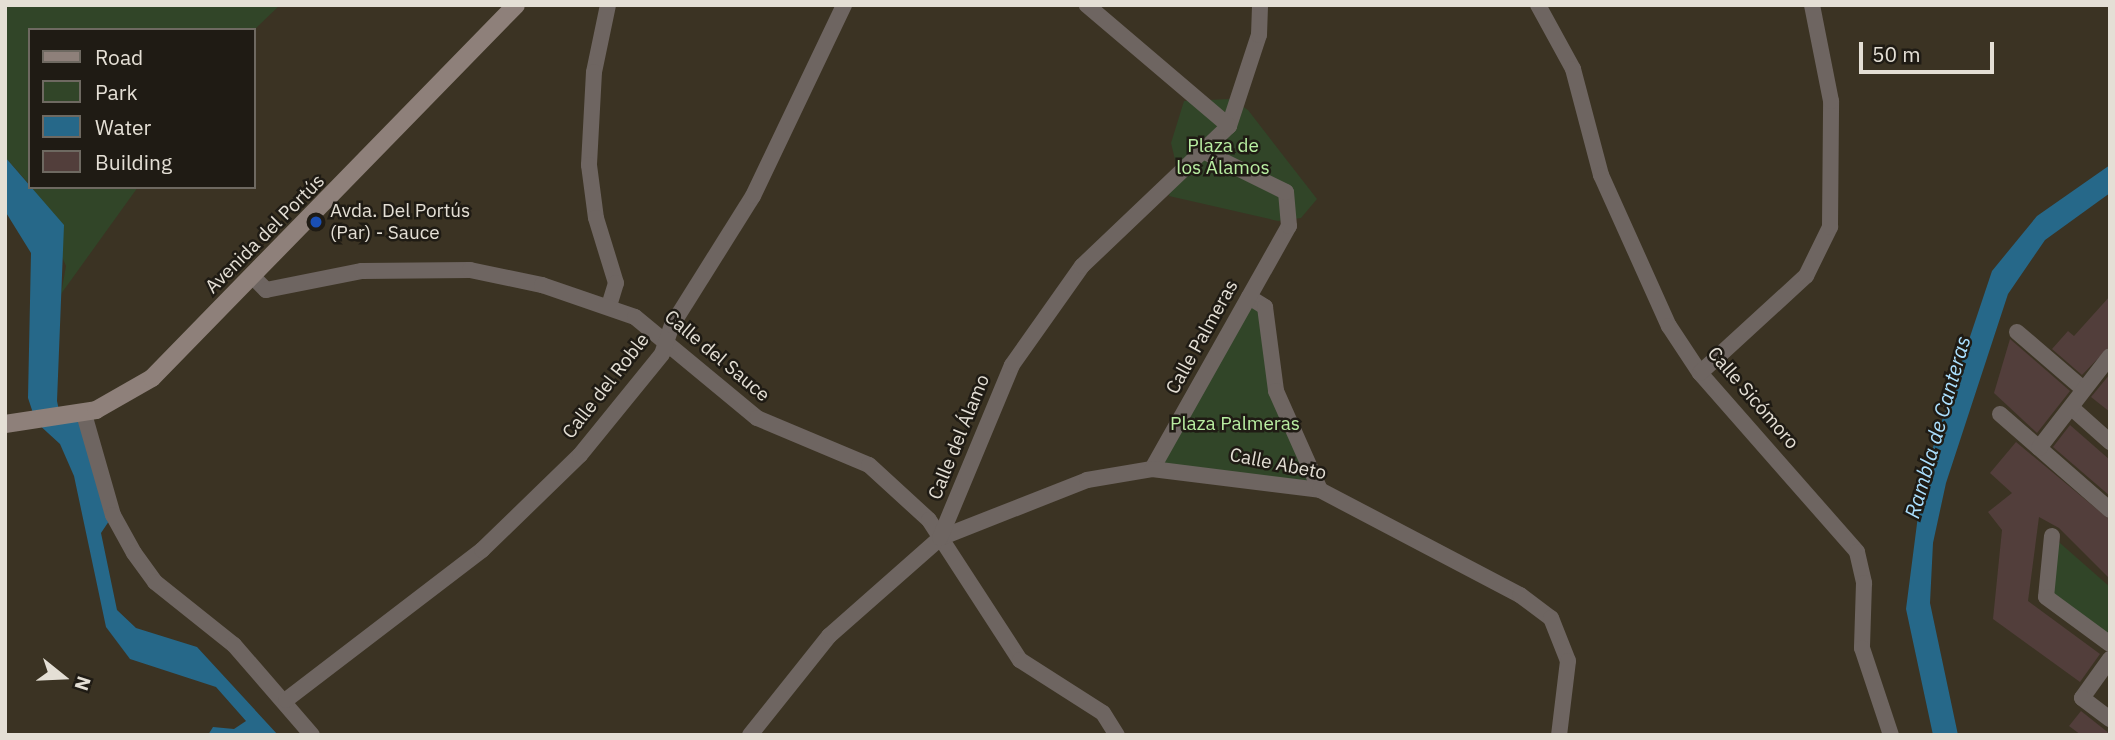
<!DOCTYPE html>
<meta charset="utf-8">
<style>
body{margin:0}
#map{position:relative;width:2115px;height:740px;overflow:hidden;background:#3b3323;font-family:"IBM Plex Sans",sans-serif}
div>[style]{position:absolute}
[style*='--x']{left:calc(var(--x)*1px);top:calc(var(--y)*1px);width:calc(var(--w)*1px);rotate:calc(var(--a)*1deg)}
.green>*{inset:0;background:#314528}
.water>*{inset:0;background:#266889}
.building>*{inset:0;background:#523e3b}
.minor>*{height:16px;margin:-8px;padding:0 8px;transform-origin:8px;border-radius:8px;background:#6e6561}
.secondary>*{height:18px;margin:-9px;padding:0 9px;transform-origin:9px;border-radius:9px;background:#8e807a}
.dots>*{width:19px;height:19px;translate:-50% -50%;box-sizing:border-box;border:4px solid #1f1b14;border-radius:50%}
span{translate:-50% -50%;white-space:nowrap;text-align:center;line-height:1.15;-webkit-text-stroke:5px #1f1b14;paint-order:stroke}
.park-label{font-size:19px;color:#b8eda1}
.poi-label{font-size:19px;color:#e4dfd5}
.left{translate:0 -50%;text-align:left}
.street-label{font-size:19px;color:#e4dfd5}
.water-label{font-size:21px;color:#abdffe;font-style:italic}
.frame{position:absolute;inset:0;border:7px solid #e4dfd5;pointer-events:none}
.legend{position:absolute;left:28px;top:28px;width:228px;height:161px;box-sizing:border-box;background:#1f1b14;border:2px solid #6e6961;margin:0;padding:9px 12px;list-style:none;font-size:21px;color:#e4dfd5}
.legend li{display:flex;align-items:center;gap:14px;height:35px}
.legend b{width:35px;border:2px solid #6e6961}
.north{position:absolute;left:28px;top:642px;width:70px;height:70px;-webkit-text-stroke:5px #1f1b14;paint-order:stroke;rotate:108deg;font-size:19px;font-weight:700;line-height:28px;text-align:center;color:#e4dfd5}
.north::after{content:'';display:block;margin:auto;width:24px;height:32px;background:#e4dfd5;clip-path:polygon(50% 0,100% 100%,50% 72%,0 100%)}
.scale{position:absolute;left:1859px;top:42px;width:135px;height:32px;box-sizing:border-box;border:4px solid #e4dfd5;border-top:0;padding-left:9px;font-size:21px;line-height:24px;white-space:nowrap;color:#e4dfd5;-webkit-text-stroke:5px #1f1b14;paint-order:stroke}
</style>
<div id="map">
<div class="green">
<div style="clip-path:polygon(5px 5px,280px 5px,254px 30px,30px 30px,30px 185px,5px 157px)"></div>
<div style="clip-path:polygon(1231px 99px,1248px 110px,1317px 199px,1301px 218px,1278px 221px,1169px 196px,1177px 168px,1171px 143px,1184px 101px)"></div>
<div style="clip-path:polygon(32px 187px,138px 187px,61px 294px,66px 266px)"></div>
<div style="clip-path:polygon(1249px 297px,1265px 307px,1269px 351px,1320px 490px,1152px 469px)"></div>
<div style="clip-path:polygon(2052px 536px,2110px 587px,2110px 644px,2046px 597px)"></div>
</div>
<div class="water">
<div style="clip-path:polygon(5px 157px,64px 225px,57px 401px,61px 420px,84px 414px,113px 515px,101px 533px,117px 610px,136px 628px,197px 647px,278px 735px,208px 735px,213px 727px,234px 729px,246px 721px,216px 687px,130px 659px,106px 627px,74px 476px,60px 444px,36px 422px,28px 398px,31px 253px,5px 211px)"></div>
<div style="clip-path:polygon(2110px 165px,2110px 193px,2045px 240px,2008px 294px,1946px 483px,1933px 543px,1930px 603px,1958px 735px,1933px 735px,1906px 609px,1923px 477px,1992px 271px,2037px 216px)"></div>
</div>
<div class="building">
<div style="clip-path:polygon(2110px 296px,2110px 346px,2082px 375px,2052px 349px,2068px 331px,2074px 336px)"></div>
<div style="clip-path:polygon(2010px 339px,2070px 391px,2037px 433px,1994px 393px)"></div>
<div style="clip-path:polygon(2110px 374px,2110px 412px,2091px 397px)"></div>
<div style="clip-path:polygon(2070px 425px,2110px 460px,2110px 496px,2053px 447px)"></div>
<div style="clip-path:polygon(2016px 442px,2110px 520px,2110px 579px,2059px 528px,2039px 517px,2028px 601px,2100px 654px,2080px 682px,1993px 619px,2002px 530px,1988px 512px,2012px 493px,1990px 473px)"></div>
<div style="clip-path:polygon(2081px 711px,2110px 734px,2110px 735px,2081px 735px,2069px 726px)"></div>
</div>
<div class="minor">
<div style="--x:608;--y:5;--w:68;--a:101.8"></div>
<div style="--x:594;--y:72;--w:93;--a:93.1"></div>
<div style="--x:589;--y:165;--w:53;--a:82.5"></div>
<div style="--x:596;--y:218;--w:68;--a:72.9"></div>
<div style="--x:616;--y:283;--w:24;--a:107"></div>
<div style="--x:1538;--y:5;--w:73;--a:61.3"></div>
<div style="--x:1573;--y:69;--w:110;--a:75.2"></div>
<div style="--x:1601;--y:175;--w:166;--a:65.8"></div>
<div style="--x:1669;--y:326;--w:56;--a:56.6"></div>
<div style="--x:1700;--y:373;--w:238;--a:48.7"></div>
<div style="--x:1857;--y:552;--w:32;--a:77"></div>
<div style="--x:1864;--y:583;--w:65;--a:91.8"></div>
<div style="--x:1862;--y:648;--w:92;--a:71.6"></div>
<div style="--x:1229;--y:126;--w:96;--a:-71.8"></div>
<div style="--x:1259;--y:35;--w:30;--a:-88"></div>
<div style="--x:254;--y:278;--w:17;--a:45"></div>
<div style="--x:266;--y:290;--w:98;--a:-11.2"></div>
<div style="--x:362;--y:271;--w:108;--a:-0.5"></div>
<div style="--x:470;--y:270;--w:74;--a:11.8"></div>
<div style="--x:542;--y:285;--w:98;--a:19"></div>
<div style="--x:635;--y:317;--w:158;--a:39.6"></div>
<div style="--x:757;--y:418;--w:121;--a:22.8"></div>
<div style="--x:869;--y:465;--w:81;--a:42.5"></div>
<div style="--x:929;--y:520;--w:167;--a:57"></div>
<div style="--x:1020;--y:660;--w:98;--a:32.6"></div>
<div style="--x:1103;--y:713;--w:26;--a:58"></div>
<div style="--x:1249;--y:297;--w:19;--a:32"></div>
<div style="--x:1265;--y:307;--w:85;--a:82.5"></div>
<div style="--x:1276;--y:391;--w:108;--a:66"></div>
<div style="--x:2017;--y:332;--w:86;--a:40.7"></div>
<div style="--x:1700;--y:373;--w:144;--a:-42.5"></div>
<div style="--x:1806;--y:276;--w:55;--a:-63.9"></div>
<div style="--x:1830;--y:227;--w:126;--a:-89.5"></div>
<div style="--x:1831;--y:101;--w:98;--a:-101.2"></div>
<div style="--x:2073;--y:409;--w:50;--a:41.7"></div>
<div style="--x:84;--y:414;--w:105;--a:74"></div>
<div style="--x:113;--y:515;--w:43;--a:61.1"></div>
<div style="--x:134;--y:553;--w:36;--a:54"></div>
<div style="--x:155;--y:582;--w:101;--a:38.6"></div>
<div style="--x:234;--y:645;--w:119;--a:49.1"></div>
<div style="--x:2000;--y:414;--w:146;--a:41.1"></div>
<div style="--x:2039;--y:448;--w:116;--a:-52.3"></div>
<div style="--x:1152;--y:469;--w:279;--a:-60.6"></div>
<div style="--x:1289;--y:226;--w:34;--a:-95"></div>
<div style="--x:1286;--y:192;--w:90;--a:-153.7"></div>
<div style="--x:2052;--y:536;--w:61;--a:95.6"></div>
<div style="--x:2046;--y:597;--w:79;--a:36.3"></div>
<div style="--x:940;--y:538;--w:158;--a:-21.5"></div>
<div style="--x:1087;--y:480;--w:66;--a:-9.6"></div>
<div style="--x:1152;--y:469;--w:169;--a:7.1"></div>
<div style="--x:1320;--y:490;--w:226;--a:27.7"></div>
<div style="--x:1520;--y:595;--w:39;--a:37"></div>
<div style="--x:1551;--y:618;--w:46;--a:68.4"></div>
<div style="--x:1568;--y:661;--w:75;--a:96.9"></div>
<div style="--x:2110;--y:659;--w:48;--a:125.7"></div>
<div style="--x:2082;--y:698;--w:35;--a:37"></div>
<div style="--x:286;--y:700;--w:247;--a:-37.4"></div>
<div style="--x:482;--y:550;--w:136;--a:-44.1"></div>
<div style="--x:580;--y:455;--w:130;--a:-50.9"></div>
<div style="--x:662;--y:354;--w:31;--a:-71"></div>
<div style="--x:672;--y:325;--w:152;--a:-57.9"></div>
<div style="--x:753;--y:196;--w:212;--a:-64.5"></div>
<div style="--x:750;--y:735;--w:127;--a:-51.4"></div>
<div style="--x:829;--y:636;--w:148;--a:-41.4"></div>
<div style="--x:940;--y:538;--w:187;--a:-67.4"></div>
<div style="--x:1012;--y:365;--w:121;--a:-54.7"></div>
<div style="--x:1082;--y:266;--w:203;--a:-43.6"></div>
<div style="--x:1229;--y:126;--w:187;--a:-139.6"></div>
</div>
<div class="secondary">
<div style="--x:5;--y:424;--w:92;--a:-8.7"></div>
<div style="--x:96;--y:410;--w:64;--a:-29.7"></div>
<div style="--x:152;--y:378;--w:521;--a:-45.7"></div>
</div>
<div class="dots">
<div style="left:316px;top:222px;background:#1a4fb4"></div>
</div>
<div class="park-label">
<span style="left:1223px;top:157px">Plaza de<br>los Álamos</span>
<span style="left:1235px;top:424px">Plaza Palmeras</span>
</div>
<div class="poi-label">
<span class="left" style="left:330px;top:222px">Avda. Del Portús<br>(Par) - Sauce</span>
</div>
<div class="street-label">
<span style="left:265px;top:234px;rotate:-45deg">Avenida del Portús</span>
<span style="left:1202px;top:337px;rotate:-61deg">Calle Palmeras</span>
<span style="left:717px;top:356px;rotate:40deg">Calle del Sauce</span>
<span style="left:606px;top:386px;rotate:-52deg">Calle del Roble</span>
<span style="left:1753px;top:398px;rotate:49deg">Calle Sicómoro</span>
<span style="left:959px;top:437px;rotate:-68deg">Calle del Álamo</span>
<span style="left:1278px;top:464px;rotate:11deg">Calle Abeto</span>
</div>
<div class="water-label">
<span style="left:1937px;top:427px;rotate:-74deg">Rambla de Canteras</span>
</div>
<div class="frame"></div>
<ul class="legend">
<li><b style="height:9px;background:#8e807a"></b>Road</li>
<li><b style="height:19px;background:#314528"></b>Park</li>
<li><b style="height:19px;background:#266889"></b>Water</li>
<li><b style="height:19px;background:#523e3b"></b>Building</li>
</ul>
<div class="north">N</div>
<div class="scale">50 m</div>
</div>
